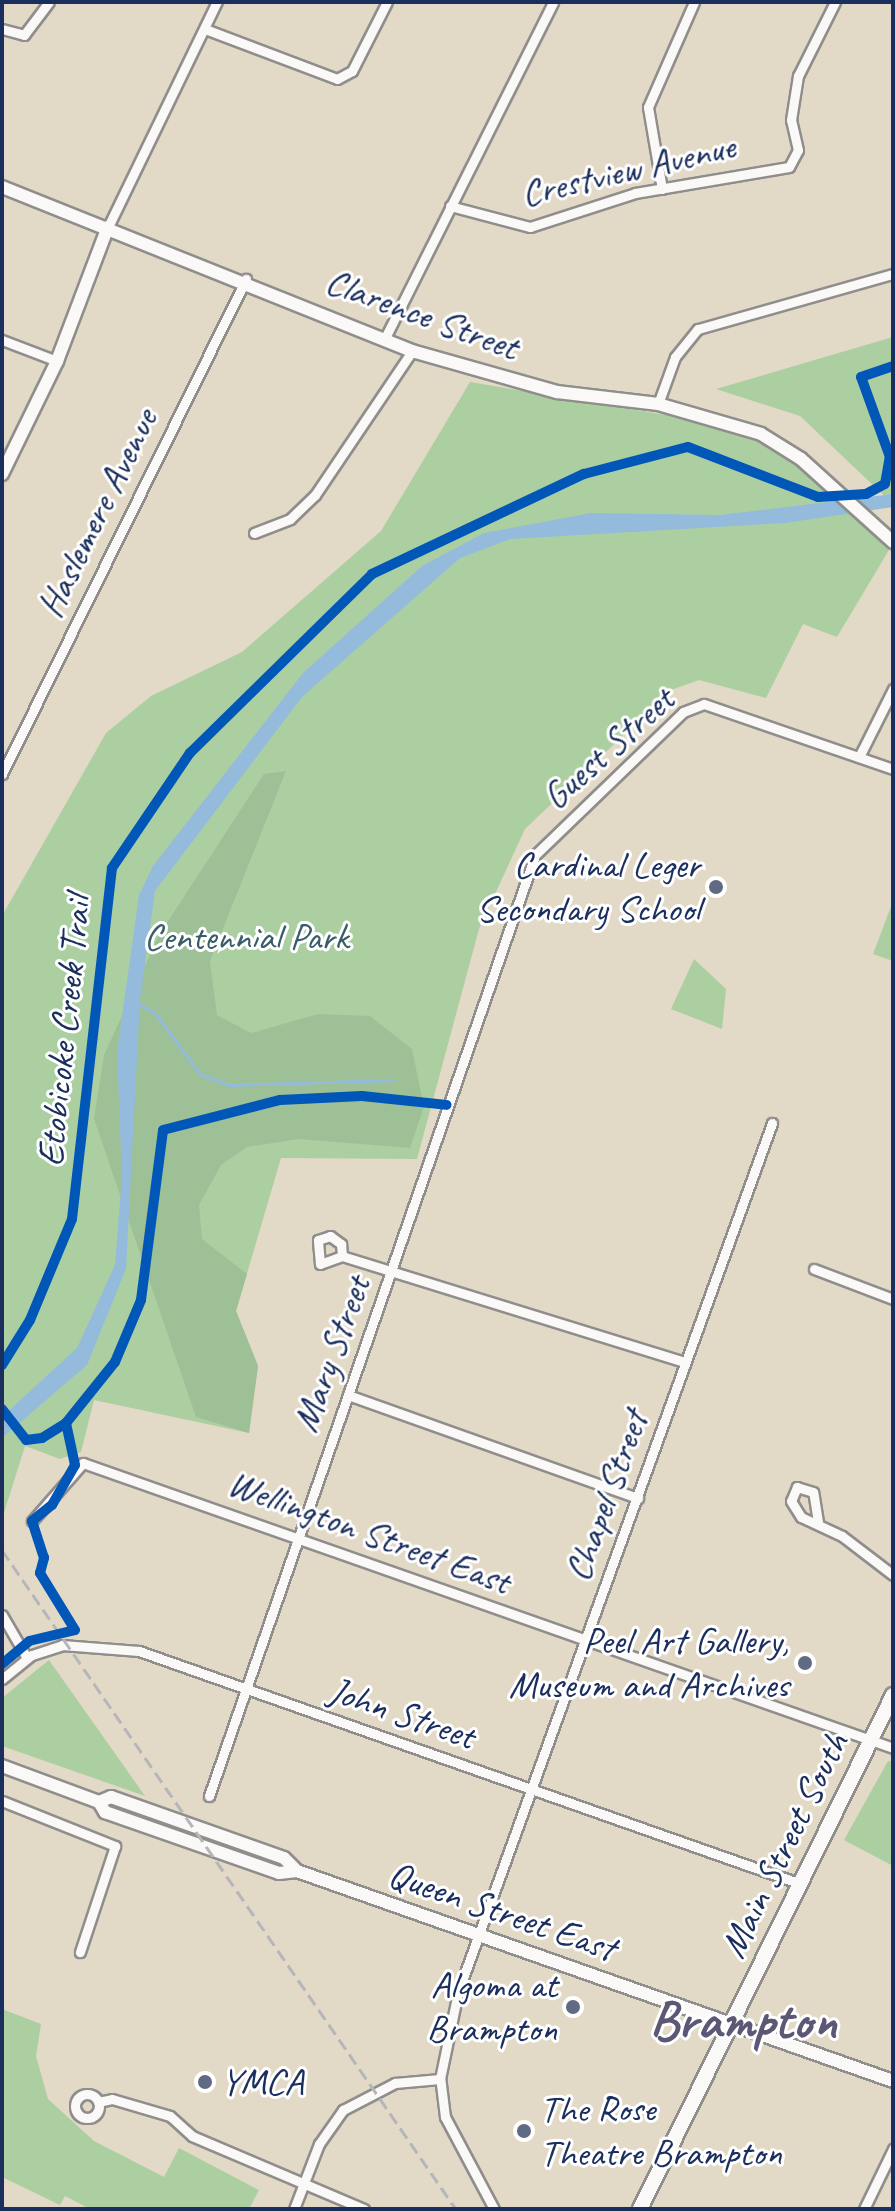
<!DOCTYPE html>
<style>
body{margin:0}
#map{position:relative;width:895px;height:2211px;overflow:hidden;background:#e2d9c7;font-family:Caveat,sans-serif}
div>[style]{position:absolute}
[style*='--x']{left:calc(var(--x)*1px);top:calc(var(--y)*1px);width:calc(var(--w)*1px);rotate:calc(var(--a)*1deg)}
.green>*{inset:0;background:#accfa1}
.forest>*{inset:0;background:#9ec097}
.water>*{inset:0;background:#94bbdb}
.stream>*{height:3px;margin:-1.5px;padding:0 1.5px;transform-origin:1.5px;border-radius:1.5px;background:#94bbdb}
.roads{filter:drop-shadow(2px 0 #8f8e8c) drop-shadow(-2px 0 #8f8e8c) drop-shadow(0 2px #8f8e8c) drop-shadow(0 -2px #8f8e8c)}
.street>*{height:9px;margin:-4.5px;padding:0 4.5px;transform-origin:4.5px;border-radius:4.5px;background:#fbf9f7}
.street>.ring{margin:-4.5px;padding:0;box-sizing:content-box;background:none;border:9px solid #fbf9f7;border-radius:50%}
.secondary>*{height:12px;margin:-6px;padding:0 6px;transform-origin:6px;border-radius:6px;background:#fbf9f7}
.primary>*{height:14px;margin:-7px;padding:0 7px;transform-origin:7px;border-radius:7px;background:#fbf9f7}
.rail>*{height:3px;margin-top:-1.5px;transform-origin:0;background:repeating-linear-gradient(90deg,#b5b6b9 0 12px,transparent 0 18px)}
.cycleway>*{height:10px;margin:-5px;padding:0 5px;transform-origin:5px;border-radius:5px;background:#0057b8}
.dots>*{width:22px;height:22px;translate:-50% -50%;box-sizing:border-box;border:4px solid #fff;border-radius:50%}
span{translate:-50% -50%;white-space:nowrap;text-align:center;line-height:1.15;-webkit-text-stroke:6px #fff;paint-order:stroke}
.street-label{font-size:38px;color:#1b2f5e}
.poi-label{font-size:38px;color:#1b2f5e}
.right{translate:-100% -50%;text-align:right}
.left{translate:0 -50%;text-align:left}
.park-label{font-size:38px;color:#395c69}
.town-label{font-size:54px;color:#5c5774;font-weight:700}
.frame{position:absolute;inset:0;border:4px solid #1b2f5e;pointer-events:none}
</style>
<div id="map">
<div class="green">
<div style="clip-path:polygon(893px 337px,893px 504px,800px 416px,716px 389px)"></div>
<div style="clip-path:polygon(470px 382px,672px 416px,771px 444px,817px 476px,889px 550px,837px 637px,803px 624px,766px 698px,699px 680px,671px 690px,525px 829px,479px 929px,417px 1159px,281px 1158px,236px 1311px,258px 1366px,249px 1433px,94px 1400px,81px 1452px,60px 1459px,25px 1446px,2px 1519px,2px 916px,106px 733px,151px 696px,242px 652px,381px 531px)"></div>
<div style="clip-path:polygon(893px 901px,893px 961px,873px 954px)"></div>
<div style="clip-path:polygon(694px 959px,726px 989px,722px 1029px,671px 1009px)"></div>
<div style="clip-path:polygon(49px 1660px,145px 1796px,2px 1746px,2px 1698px)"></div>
<div style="clip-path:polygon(888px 1761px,893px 1762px,893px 1866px,844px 1840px)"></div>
<div style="clip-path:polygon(2px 2009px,41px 2024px,36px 2056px,48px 2099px,94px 2141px,164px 2177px,179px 2148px,259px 2190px,249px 2209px,90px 2209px,65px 2196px,60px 2205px,2px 2177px)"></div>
</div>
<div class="forest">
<div style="clip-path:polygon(286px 771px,210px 961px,217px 1015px,251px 1033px,318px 1014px,370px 1016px,412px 1049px,424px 1107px,410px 1148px,299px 1139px,247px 1147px,221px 1165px,199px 1205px,202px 1239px,247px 1274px,236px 1311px,258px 1366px,249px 1433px,196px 1417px,94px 1119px,104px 1055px,159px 935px,264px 774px)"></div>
</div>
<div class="water">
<div style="clip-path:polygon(893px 494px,893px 507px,785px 523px,511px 539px,460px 558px,302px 697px,155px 891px,140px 1000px,126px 1269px,87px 1365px,2px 1438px,2px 1417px,77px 1348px,115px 1265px,122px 1176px,117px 1052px,139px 895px,153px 866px,303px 673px,422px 566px,484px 533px,591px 513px,720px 515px)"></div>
</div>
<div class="stream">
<div style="--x:137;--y:1003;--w:19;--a:28"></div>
<div style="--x:154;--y:1012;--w:77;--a:53.4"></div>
<div style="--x:200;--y:1074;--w:31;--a:21"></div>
<div style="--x:229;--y:1085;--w:165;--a:-1.7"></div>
</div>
<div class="roads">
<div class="street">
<div style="--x:2;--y:29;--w:23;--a:15"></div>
<div style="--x:24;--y:35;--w:41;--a:-52.9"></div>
<div style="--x:205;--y:29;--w:141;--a:20.7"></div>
<div style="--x:337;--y:79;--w:17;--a:-28"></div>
<div style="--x:352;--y:71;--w:77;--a:-63.1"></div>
<div style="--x:662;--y:189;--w:83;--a:-99.7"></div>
<div style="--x:648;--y:107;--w:115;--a:-66.3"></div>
<div style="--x:450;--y:206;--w:83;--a:14.7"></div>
<div style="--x:530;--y:227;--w:110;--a:-17.9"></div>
<div style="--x:635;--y:193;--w:156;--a:-9.6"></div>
<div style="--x:789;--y:167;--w:19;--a:-62"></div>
<div style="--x:798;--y:150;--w:31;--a:-103"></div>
<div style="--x:791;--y:120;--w:45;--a:-81"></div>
<div style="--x:798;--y:76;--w:83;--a:-63.4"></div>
<div style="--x:108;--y:227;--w:250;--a:-64.2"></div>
<div style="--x:386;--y:336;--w:373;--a:-63.4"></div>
<div style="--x:2;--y:340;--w:59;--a:20.9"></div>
<div style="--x:658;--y:404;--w:50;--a:-70.1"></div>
<div style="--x:675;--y:357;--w:36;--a:-51"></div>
<div style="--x:698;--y:329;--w:203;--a:-15.8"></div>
<div style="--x:254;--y:533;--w:39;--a:-21"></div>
<div style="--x:290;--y:519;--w:35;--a:-44"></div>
<div style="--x:315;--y:495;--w:174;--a:-56"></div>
<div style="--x:859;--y:757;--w:76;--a:-63.4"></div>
<div style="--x:2;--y:774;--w:552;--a:-63.76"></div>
<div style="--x:330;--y:1236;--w:14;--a:36"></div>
<div style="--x:341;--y:1244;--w:12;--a:85"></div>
<div style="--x:342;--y:1256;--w:23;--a:160"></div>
<div style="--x:320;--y:1264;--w:24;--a:-95"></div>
<div style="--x:318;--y:1240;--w:13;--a:-18"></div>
<div style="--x:342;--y:1256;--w:359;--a:17.2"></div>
<div style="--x:814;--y:1269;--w:85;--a:20.8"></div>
<div style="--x:348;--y:1395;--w:308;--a:19.6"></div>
<div style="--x:32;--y:1521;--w:77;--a:-48.7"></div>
<div style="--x:83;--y:1463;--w:859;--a:19.38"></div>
<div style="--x:818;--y:1522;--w:30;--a:-99"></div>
<div style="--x:813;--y:1492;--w:17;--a:-163"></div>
<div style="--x:797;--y:1487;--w:15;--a:113"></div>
<div style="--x:791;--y:1501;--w:19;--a:58"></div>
<div style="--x:801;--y:1517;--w:45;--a:24.9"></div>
<div style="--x:842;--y:1536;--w:64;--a:37.4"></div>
<div style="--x:2;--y:1615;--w:50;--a:59.8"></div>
<div style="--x:2;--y:1679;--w:38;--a:-39"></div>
<div style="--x:32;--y:1655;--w:32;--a:-18"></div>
<div style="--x:62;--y:1645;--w:77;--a:4.5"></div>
<div style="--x:139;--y:1651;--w:702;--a:19.39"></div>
<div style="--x:209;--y:1796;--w:996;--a:-70.89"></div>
<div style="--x:535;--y:855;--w:206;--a:-44"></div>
<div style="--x:683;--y:712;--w:22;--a:-21"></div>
<div style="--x:704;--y:704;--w:200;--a:19"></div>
<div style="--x:2;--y:1801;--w:122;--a:21.7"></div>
<div style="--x:115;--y:1846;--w:112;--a:108.3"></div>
<div class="ring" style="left:75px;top:2094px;width:15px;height:15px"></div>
<div style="--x:98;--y:2102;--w:14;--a:-12"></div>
<div style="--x:112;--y:2099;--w:60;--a:16.3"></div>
<div style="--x:170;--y:2116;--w:30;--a:42"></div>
<div style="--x:192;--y:2136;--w:187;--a:23"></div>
<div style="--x:294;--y:2209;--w:70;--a:-69"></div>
<div style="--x:319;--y:2144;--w:42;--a:-54.8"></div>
<div style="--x:343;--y:2110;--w:59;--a:-27.4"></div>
<div style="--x:395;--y:2083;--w:45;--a:-5.1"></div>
<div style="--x:494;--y:2209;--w:104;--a:-118"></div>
<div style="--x:445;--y:2117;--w:38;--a:-97"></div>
<div style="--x:440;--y:2079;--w:89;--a:-78.3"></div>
<div style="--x:458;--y:1992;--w:924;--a:-70.13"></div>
<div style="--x:864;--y:2209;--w:67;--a:-64.2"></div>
</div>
<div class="secondary">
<div style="--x:2;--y:187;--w:442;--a:21.8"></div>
<div style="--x:412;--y:351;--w:151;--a:15.8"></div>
<div style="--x:557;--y:392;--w:102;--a:6.8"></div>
<div style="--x:658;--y:404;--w:107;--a:16.2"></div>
<div style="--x:761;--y:434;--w:47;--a:32"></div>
<div style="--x:801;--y:459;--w:124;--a:42.1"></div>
<div style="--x:2;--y:474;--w:126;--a:-64"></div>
<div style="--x:57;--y:361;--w:143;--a:-69.2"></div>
<div style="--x:2;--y:1766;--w:103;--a:20.4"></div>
<div style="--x:99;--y:1802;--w:12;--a:59"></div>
<div style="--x:105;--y:1812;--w:184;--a:19.3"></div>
<div style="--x:279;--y:1873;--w:18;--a:-6"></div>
<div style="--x:297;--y:1871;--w:632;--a:19.41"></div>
<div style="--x:99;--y:1802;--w:13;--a:-23"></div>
<div style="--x:111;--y:1797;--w:183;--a:19.4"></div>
<div style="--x:284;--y:1858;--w:18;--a:45"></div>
</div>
<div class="primary">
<div style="--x:640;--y:2209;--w:573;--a:-63.79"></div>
</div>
</div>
<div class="rail">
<div style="--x:2;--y:1550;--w:800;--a:55.44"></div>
</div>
<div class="cycleway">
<div style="--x:2;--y:1365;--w:53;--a:-58.1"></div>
<div style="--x:30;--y:1320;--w:109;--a:-67.4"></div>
<div style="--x:72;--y:1219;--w:353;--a:-83.5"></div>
<div style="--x:112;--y:868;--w:139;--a:-55.9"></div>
<div style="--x:190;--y:753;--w:255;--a:-44.5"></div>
<div style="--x:372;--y:574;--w:234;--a:-25.3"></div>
<div style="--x:584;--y:474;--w:107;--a:-14.6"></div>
<div style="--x:688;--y:447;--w:139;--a:21"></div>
<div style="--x:818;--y:497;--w:48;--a:-3.6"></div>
<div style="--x:866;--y:494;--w:21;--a:-28"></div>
<div style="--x:885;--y:484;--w:27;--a:-80"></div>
<div style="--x:890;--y:457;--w:85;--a:-109.9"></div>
<div style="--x:861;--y:377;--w:34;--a:-19"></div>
<div style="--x:2;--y:1409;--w:39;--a:52"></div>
<div style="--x:26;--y:1440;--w:16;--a:-7"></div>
<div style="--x:42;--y:1438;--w:28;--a:-32"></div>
<div style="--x:66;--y:1423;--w:78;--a:-51.2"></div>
<div style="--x:115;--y:1362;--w:67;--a:-67.2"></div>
<div style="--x:141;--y:1300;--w:171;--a:-82.6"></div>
<div style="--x:163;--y:1130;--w:121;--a:-14.4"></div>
<div style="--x:280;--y:1100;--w:82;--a:-2.8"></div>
<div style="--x:362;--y:1096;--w:85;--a:6"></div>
<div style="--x:2;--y:1664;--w:35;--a:-40"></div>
<div style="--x:29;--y:1641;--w:47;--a:-13.4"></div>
<div style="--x:75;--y:1630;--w:67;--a:-121.6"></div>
<div style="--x:40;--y:1573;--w:16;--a:-75"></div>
<div style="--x:44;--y:1558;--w:39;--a:-108"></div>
<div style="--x:32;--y:1521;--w:26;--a:-39"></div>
<div style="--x:52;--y:1505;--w:46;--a:-60.1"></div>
<div style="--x:75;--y:1465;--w:43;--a:-102.1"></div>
</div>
<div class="dots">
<div style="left:716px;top:887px;background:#616a83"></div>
<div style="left:805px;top:1663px;background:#616a83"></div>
<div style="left:573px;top:2007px;background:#616a83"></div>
<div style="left:205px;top:2082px;background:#616a83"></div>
<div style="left:524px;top:2131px;background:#616a83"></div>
</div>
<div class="street-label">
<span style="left:628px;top:170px;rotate:-13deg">Crestview Avenue</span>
<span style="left:422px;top:314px;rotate:20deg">Clarence Street</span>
<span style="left:97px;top:513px;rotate:-64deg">Haslemere Avenue</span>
<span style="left:608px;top:748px;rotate:-42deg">Guest Street</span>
<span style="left:64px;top:1031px;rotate:-84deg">Etobicoke Creek Trail</span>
<span style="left:331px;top:1354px;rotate:-70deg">Mary Street</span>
<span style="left:606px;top:1496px;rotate:-70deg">Chapel Street</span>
<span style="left:369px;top:1532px;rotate:20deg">Wellington Street East</span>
<span style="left:402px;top:1713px;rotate:19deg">John Street</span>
<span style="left:784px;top:1845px;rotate:-64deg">Main Street South</span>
<span style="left:502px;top:1911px;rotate:19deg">Queen Street East</span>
</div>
<div class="poi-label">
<span class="right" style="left:700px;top:887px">Cardinal Leger<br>Secondary School</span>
<span class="right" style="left:789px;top:1663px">Peel Art Gallery,<br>Museum and Archives</span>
<span class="right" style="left:557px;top:2007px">Algoma at<br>Brampton</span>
<span class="left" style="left:221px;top:2082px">YMCA</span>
<span class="left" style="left:540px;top:2131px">The Rose<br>Theatre Brampton</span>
</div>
<div class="park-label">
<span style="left:246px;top:937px">Centennial Park</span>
</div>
<div class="town-label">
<span style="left:743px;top:2020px">Brampton</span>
</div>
<div class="frame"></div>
</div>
